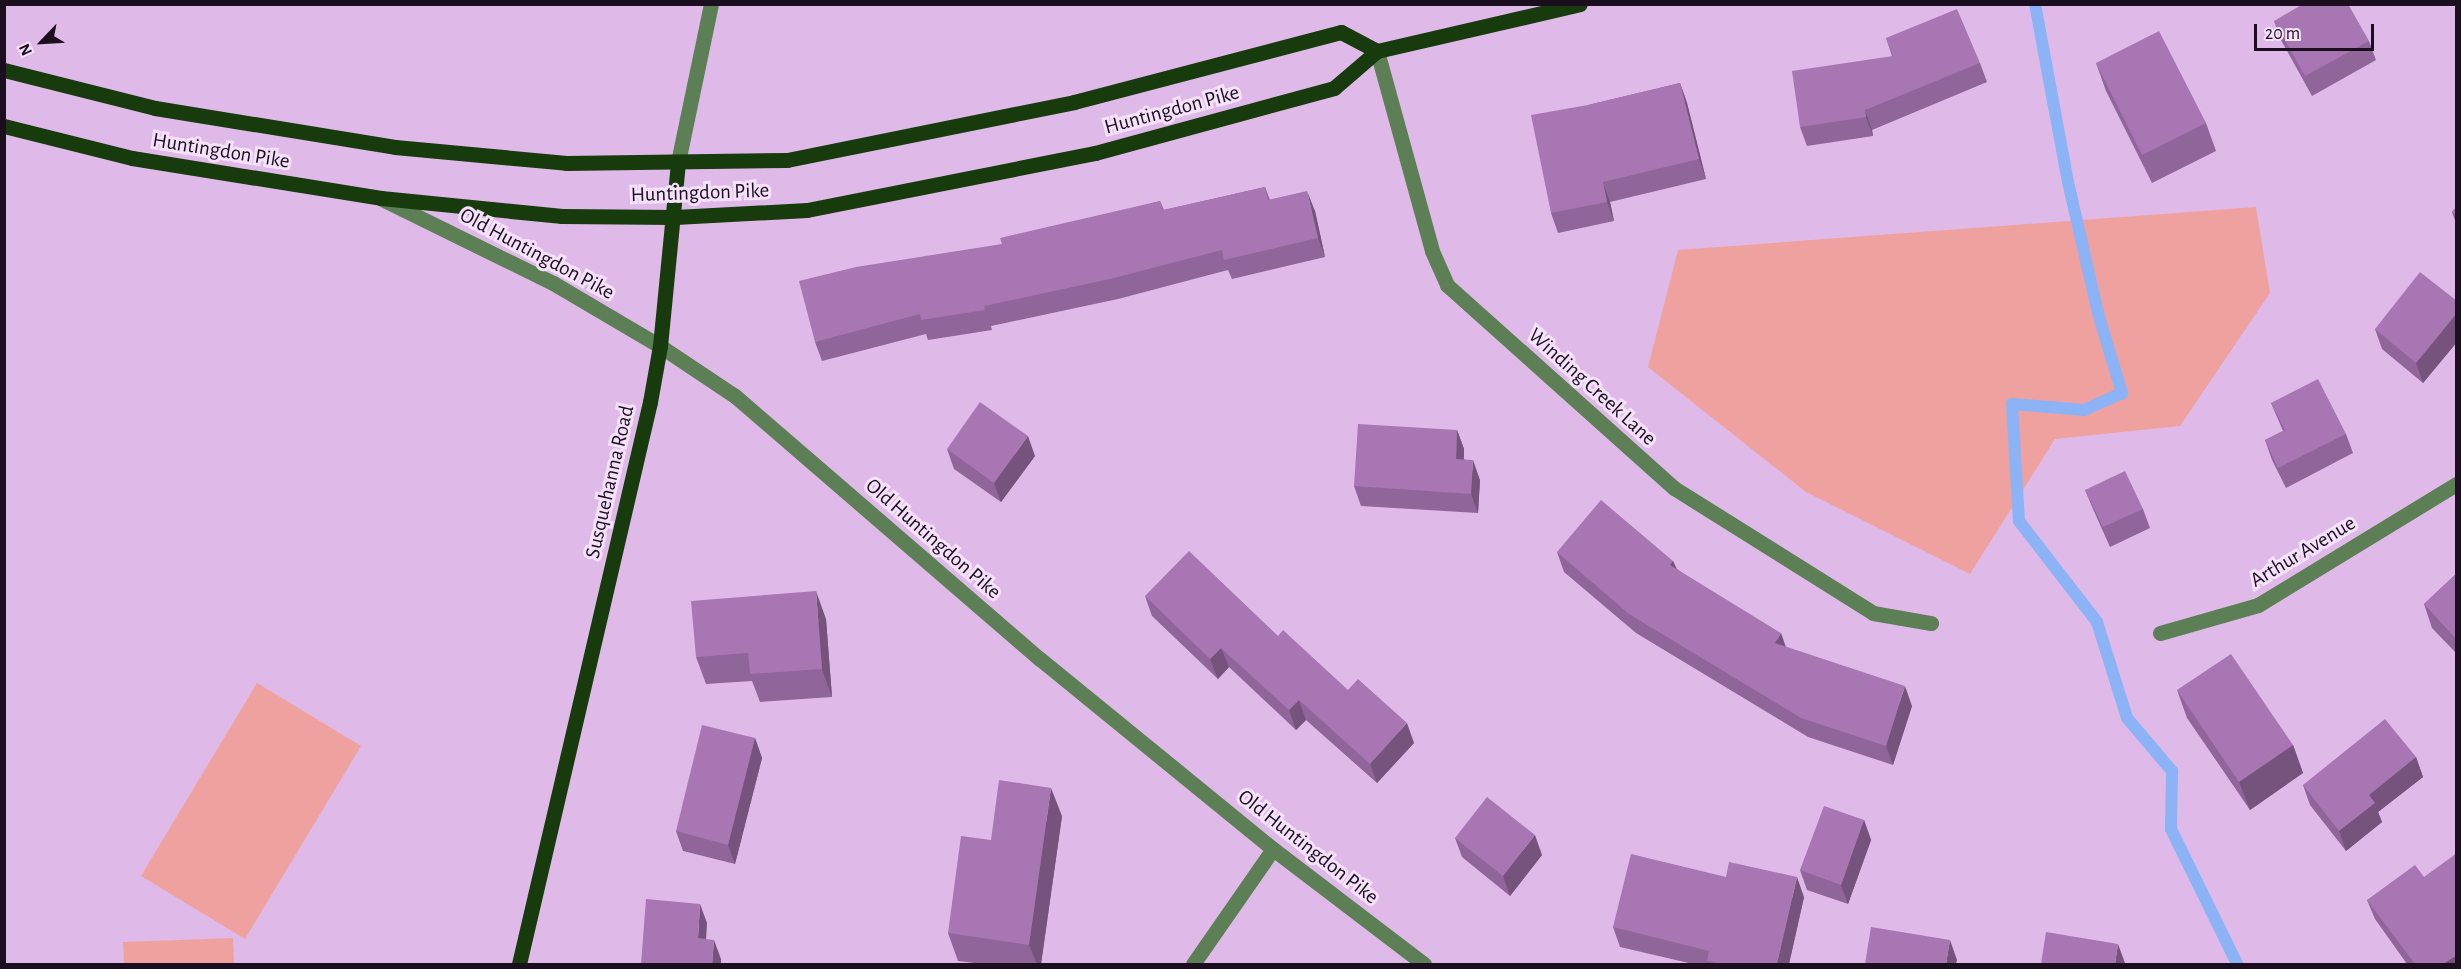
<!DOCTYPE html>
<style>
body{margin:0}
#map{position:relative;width:2461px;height:969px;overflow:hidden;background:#dfbae8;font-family:"Alegreya Sans",sans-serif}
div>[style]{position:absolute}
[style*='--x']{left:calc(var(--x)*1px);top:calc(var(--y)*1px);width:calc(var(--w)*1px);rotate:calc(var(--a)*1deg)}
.green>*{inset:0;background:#efa1a0}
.stream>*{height:12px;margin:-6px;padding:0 6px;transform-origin:6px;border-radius:6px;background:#8bb3f5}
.minor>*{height:15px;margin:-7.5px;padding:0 7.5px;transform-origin:7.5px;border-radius:7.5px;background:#5d7f55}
.major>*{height:15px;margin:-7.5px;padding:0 7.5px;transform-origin:7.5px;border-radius:7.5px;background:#173b0d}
.wall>*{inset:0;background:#90659a}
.shaded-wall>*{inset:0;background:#76537d}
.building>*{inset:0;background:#a876b3}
span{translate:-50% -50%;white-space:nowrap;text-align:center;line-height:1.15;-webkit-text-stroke:6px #f5e2fa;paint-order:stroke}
.street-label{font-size:21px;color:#1b0e1e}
.frame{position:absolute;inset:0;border:6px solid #1b0e1e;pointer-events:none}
.north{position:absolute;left:12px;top:12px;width:60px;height:60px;-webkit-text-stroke:4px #f5e2fa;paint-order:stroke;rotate:245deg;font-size:16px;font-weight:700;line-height:24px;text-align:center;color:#1b0e1e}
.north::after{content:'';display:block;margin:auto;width:21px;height:27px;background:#1b0e1e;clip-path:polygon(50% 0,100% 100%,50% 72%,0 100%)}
.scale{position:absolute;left:2254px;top:24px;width:120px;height:27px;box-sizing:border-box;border:3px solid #1b0e1e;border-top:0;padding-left:8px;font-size:18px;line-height:21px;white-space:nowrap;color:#1b0e1e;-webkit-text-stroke:4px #f5e2fa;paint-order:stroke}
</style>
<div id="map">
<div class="green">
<div style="clip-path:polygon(2256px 207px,2270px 293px,2180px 426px,2055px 439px,1970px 574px,1806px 492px,1648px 367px,1678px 250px)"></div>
<div style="clip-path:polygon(257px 683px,361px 746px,245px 939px,141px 876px)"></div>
<div style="clip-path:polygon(233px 938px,234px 964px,124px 964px,123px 942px)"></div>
</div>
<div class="stream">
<div style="--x:2035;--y:4;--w:181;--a:79.5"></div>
<div style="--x:2068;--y:182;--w:134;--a:77.1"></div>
<div style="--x:2098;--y:313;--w:84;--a:73.3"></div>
<div style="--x:2122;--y:393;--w:42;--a:155.9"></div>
<div style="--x:2084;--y:410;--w:72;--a:-175.2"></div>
<div style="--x:2012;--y:404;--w:117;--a:86.6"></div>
<div style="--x:2019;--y:521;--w:128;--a:52.3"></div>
<div style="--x:2097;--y:622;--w:101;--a:72.6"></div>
<div style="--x:2127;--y:718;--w:70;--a:49.7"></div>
<div style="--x:2172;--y:771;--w:58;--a:91"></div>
<div style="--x:2171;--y:829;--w:150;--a:63.9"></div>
</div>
<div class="minor">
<div style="--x:1377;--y:51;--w:207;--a:74.6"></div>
<div style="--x:1432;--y:251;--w:37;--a:66"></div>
<div style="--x:1447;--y:285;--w:305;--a:41.8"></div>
<div style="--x:1674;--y:488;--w:235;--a:32.1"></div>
<div style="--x:1873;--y:613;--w:59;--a:9.8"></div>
<div style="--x:678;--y:162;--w:161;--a:-78.2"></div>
<div style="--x:382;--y:199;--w:191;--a:26.2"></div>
<div style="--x:553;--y:283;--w:124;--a:30.5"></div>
<div style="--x:660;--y:346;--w:90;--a:33.7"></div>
<div style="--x:735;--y:396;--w:403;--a:40.8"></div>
<div style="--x:1040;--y:659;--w:301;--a:39.2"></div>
<div style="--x:1273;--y:849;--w:190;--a:37.3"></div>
<div style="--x:2160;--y:633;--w:102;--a:-15.9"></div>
<div style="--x:2258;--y:605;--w:232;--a:-31.4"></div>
<div style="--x:1193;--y:964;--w:140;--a:-55.2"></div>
</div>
<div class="major">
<div style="--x:4;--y:70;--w:156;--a:14.1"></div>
<div style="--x:155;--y:108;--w:243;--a:9.2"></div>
<div style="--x:395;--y:147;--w:172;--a:5.3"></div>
<div style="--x:566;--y:163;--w:221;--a:-0.8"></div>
<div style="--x:787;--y:160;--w:293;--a:-11.4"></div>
<div style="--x:1074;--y:102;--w:276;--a:-14.7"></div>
<div style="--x:1341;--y:32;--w:41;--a:27.8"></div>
<div style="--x:4;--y:126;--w:132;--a:14"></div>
<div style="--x:132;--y:158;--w:252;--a:9.1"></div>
<div style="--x:381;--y:198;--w:182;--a:5.7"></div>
<div style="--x:562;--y:216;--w:113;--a:0.5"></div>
<div style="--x:675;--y:217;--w:132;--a:-3"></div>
<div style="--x:807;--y:210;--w:294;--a:-11.2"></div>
<div style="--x:1095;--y:153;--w:248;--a:-15.2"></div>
<div style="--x:1334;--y:88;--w:57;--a:-40.7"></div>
<div style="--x:1377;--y:51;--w:208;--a:-13"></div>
<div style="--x:519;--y:964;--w:577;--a:-76.88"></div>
<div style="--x:650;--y:402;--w:57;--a:-79.9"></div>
<div style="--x:660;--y:346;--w:185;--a:-84.4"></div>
</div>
<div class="wall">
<div style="clip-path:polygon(2274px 21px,2369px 41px,2376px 60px,2312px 96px,2281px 40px)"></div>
<div style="clip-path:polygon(1886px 38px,1980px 63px,1987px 82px,1872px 130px,1873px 136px,1807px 146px,1800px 127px,1892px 56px)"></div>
<div style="clip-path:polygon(2096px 63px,2206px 123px,2216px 151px,2152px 183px,2106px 91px)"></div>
<div style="clip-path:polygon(1680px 83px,1687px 103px,1706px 179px,1610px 202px,1614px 221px,1558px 233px,1551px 213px,1588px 105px)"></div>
<div style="clip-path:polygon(1265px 187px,1270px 200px,1315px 211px,1325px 257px,1232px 279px,1228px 270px,1118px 299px,991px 326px,992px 330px,928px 340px,926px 334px,822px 361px,815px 342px,1002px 244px,1160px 201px,1164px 210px)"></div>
<div style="clip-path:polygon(2457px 206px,2457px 226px,2452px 212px)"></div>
<div style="clip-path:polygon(2457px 301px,2457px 342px,2423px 383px,2382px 349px,2375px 329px)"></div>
<div style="clip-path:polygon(2271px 403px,2346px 434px,2353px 453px,2286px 488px,2272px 460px,2265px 440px,2283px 431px)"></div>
<div style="clip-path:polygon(1457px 430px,1464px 449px,1464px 459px,1480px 480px,1478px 513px,1361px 506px,1354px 486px)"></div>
<div style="clip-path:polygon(947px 449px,1035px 456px,1001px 502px,954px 469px)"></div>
<div style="clip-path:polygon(2085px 490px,2143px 509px,2150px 528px,2110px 547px,2093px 509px)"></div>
<div style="clip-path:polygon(1557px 552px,1673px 561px,1677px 569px,1786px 647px,1912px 706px,1893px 765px,1808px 737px,1636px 633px,1564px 572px)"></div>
<div style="clip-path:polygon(2457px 573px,2457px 654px,2432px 628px,2424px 604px)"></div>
<div style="clip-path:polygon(1145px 596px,1278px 636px,1414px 743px,1377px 783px,1306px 720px,1296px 730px,1229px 667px,1218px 679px,1152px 616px)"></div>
<div style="clip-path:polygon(826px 619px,832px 697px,760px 702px,752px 681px,706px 684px,696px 657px)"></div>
<div style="clip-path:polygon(2177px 690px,2293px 745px,2303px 773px,2250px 810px,2187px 718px)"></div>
<div style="clip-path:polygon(755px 738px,762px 758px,735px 864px,683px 851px,676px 831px)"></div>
<div style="clip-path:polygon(2416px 757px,2423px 777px,2378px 812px,2382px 822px,2346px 851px,2310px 805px,2303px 785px)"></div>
<div style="clip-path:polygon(1062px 816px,1041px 964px,983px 964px,958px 961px,948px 933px,991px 840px)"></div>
<div style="clip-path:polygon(1864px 820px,1871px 840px,1848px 904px,1807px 890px,1800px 870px)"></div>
<div style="clip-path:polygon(1455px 838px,1542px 855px,1510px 896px,1462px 857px)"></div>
<div style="clip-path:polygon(2424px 877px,2457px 964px,2407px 964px,2375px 919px,2367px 900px)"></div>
<div style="clip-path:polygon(1804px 897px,1789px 964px,1693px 964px,1620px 947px,1613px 927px)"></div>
</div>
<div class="shaded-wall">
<div style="clip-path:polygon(1680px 83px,1687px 103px,1706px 179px,1699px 159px)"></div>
<div style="clip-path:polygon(1865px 110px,1872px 130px,1873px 136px,1866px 117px)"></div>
<div style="clip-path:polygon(1603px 182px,1610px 202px,1614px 221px,1607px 202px)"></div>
<div style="clip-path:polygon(1307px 191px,1315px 211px,1325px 257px,1318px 238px)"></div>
<div style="clip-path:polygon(2457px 313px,2457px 342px,2423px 383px,2416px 363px)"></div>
<div style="clip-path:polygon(1457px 430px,1464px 449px,1463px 478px,1456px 459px)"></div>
<div style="clip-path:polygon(1028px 436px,1035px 456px,1001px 502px,994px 483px)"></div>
<div style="clip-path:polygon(1473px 460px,1480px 480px,1478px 513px,1471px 494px)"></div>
<div style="clip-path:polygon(1673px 561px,1681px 580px,1670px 565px)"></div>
<div style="clip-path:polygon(816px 591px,826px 619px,832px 697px,822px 669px)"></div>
<div style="clip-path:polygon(1781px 633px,1788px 653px,1775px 643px)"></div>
<div style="clip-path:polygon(1221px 648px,1229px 667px,1218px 679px,1210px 659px)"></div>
<div style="clip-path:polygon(1905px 686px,1912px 706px,1893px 765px,1886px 746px)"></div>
<div style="clip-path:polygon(1299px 700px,1306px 720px,1296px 730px,1289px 710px)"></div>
<div style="clip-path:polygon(1407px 723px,1414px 743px,1377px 783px,1370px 764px)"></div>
<div style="clip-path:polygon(755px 738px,762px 758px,735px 864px,728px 845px)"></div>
<div style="clip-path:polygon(2293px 745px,2303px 773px,2250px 810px,2239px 782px)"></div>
<div style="clip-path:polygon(2416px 757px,2423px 777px,2378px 812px,2382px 822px,2346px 851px,2339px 831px,2369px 795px)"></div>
<div style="clip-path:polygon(1051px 788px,1062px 816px,1041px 964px,1037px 964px,1029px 945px)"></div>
<div style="clip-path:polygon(1864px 820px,1871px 840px,1848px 904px,1841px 885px)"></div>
<div style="clip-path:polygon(1535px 835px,1542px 855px,1510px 896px,1503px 876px)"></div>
<div style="clip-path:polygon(1797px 877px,1804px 897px,1789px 964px,1777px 964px)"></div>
<div style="clip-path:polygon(700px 904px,707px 923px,705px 958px,698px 938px)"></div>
<div style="clip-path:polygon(714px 940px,721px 959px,721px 964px,712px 964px)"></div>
<div style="clip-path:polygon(1950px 940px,1957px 960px,1956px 964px,1946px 964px)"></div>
<div style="clip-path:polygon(2118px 944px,2125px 963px,2125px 964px,2115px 964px)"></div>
<div style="clip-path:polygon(2457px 955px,2457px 964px,2443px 964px)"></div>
</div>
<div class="building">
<div style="clip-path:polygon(2303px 4px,2348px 4px,2369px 41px,2305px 76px,2274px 21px)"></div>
<div style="clip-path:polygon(1957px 9px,1980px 63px,1865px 110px,1866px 117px,1800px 127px,1792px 71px,1893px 56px,1886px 38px)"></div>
<div style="clip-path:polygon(2159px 31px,2206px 123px,2142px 155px,2096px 63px)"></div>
<div style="clip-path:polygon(1680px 83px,1699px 159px,1603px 182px,1607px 202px,1551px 213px,1531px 115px,1588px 105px)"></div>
<div style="clip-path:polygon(1265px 187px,1268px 200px,1307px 191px,1318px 238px,1224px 260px,1222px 250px,1110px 279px,984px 306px,985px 310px,921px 320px,920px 314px,815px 342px,799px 281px,856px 267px,1002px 244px,1000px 238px,1160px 201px,1163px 210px)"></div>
<div style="clip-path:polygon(2457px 206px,2457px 216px,2452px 212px)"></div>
<div style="clip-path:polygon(2420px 272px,2457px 301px,2457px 313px,2416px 363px,2375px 329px)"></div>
<div style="clip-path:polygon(2318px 379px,2346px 434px,2278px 468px,2265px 440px,2285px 430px,2271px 403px)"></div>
<div style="clip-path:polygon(980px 402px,1028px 436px,994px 483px,947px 449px)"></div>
<div style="clip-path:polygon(1358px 424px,1457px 430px,1456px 459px,1473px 460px,1471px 494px,1354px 486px)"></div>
<div style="clip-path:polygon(2125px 471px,2143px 509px,2103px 527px,2085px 490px)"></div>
<div style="clip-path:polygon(1601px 500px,1673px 561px,1670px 565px,1781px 633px,1775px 643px,1905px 686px,1886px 746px,1801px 718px,1629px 614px,1557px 552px)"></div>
<div style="clip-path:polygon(1189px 551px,1278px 636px,1283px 630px,1348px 690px,1358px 679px,1407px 723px,1370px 764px,1299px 700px,1289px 710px,1221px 648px,1210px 659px,1145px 596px)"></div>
<div style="clip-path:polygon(2457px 573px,2457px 640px,2424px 604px)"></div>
<div style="clip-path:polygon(816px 591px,822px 669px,750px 674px,748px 653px,696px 657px,691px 601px)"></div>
<div style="clip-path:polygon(2231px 654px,2293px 745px,2239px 782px,2177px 690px)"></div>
<div style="clip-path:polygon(2385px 719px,2416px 757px,2369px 795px,2375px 803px,2339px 831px,2303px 785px)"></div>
<div style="clip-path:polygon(702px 725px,755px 738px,728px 845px,676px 831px)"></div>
<div style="clip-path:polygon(999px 780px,1051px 788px,1029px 945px,948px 933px,961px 836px,991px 840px)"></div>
<div style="clip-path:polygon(1487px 797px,1535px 835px,1503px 876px,1455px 838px)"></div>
<div style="clip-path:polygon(1824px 806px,1864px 820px,1841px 885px,1800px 870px)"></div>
<div style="clip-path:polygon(2457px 853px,2457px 955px,2443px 964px,2415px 964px,2367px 900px,2415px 865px,2424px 877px)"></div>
<div style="clip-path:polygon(1631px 854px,1726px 877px,1729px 862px,1797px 877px,1777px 964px,1723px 964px,1707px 961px,1709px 951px,1613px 927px)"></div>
<div style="clip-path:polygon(646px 899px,700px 904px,698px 938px,714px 940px,712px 964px,641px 964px)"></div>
<div style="clip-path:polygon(1871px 927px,1950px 940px,1946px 964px,1865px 964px)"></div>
<div style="clip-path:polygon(2046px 932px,2118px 944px,2115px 964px,2041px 964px)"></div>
</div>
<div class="street-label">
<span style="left:1172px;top:110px;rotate:-15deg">Huntingdon Pike</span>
<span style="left:221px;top:151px;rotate:9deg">Huntingdon Pike</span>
<span style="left:700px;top:193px;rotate:-2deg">Huntingdon Pike</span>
<span style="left:537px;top:254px;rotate:28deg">Old Huntingdon Pike</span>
<span style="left:1592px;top:387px;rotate:42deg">Winding Creek Lane</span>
<span style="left:610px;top:482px;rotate:-77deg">Susquehanna Road</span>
<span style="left:933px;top:539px;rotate:41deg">Old Huntingdon Pike</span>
<span style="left:2303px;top:552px;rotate:-31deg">Arthur Avenue</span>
<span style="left:1308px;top:847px;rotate:38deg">Old Huntingdon Pike</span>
</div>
<div class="frame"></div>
<div class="north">N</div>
<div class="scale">20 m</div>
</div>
